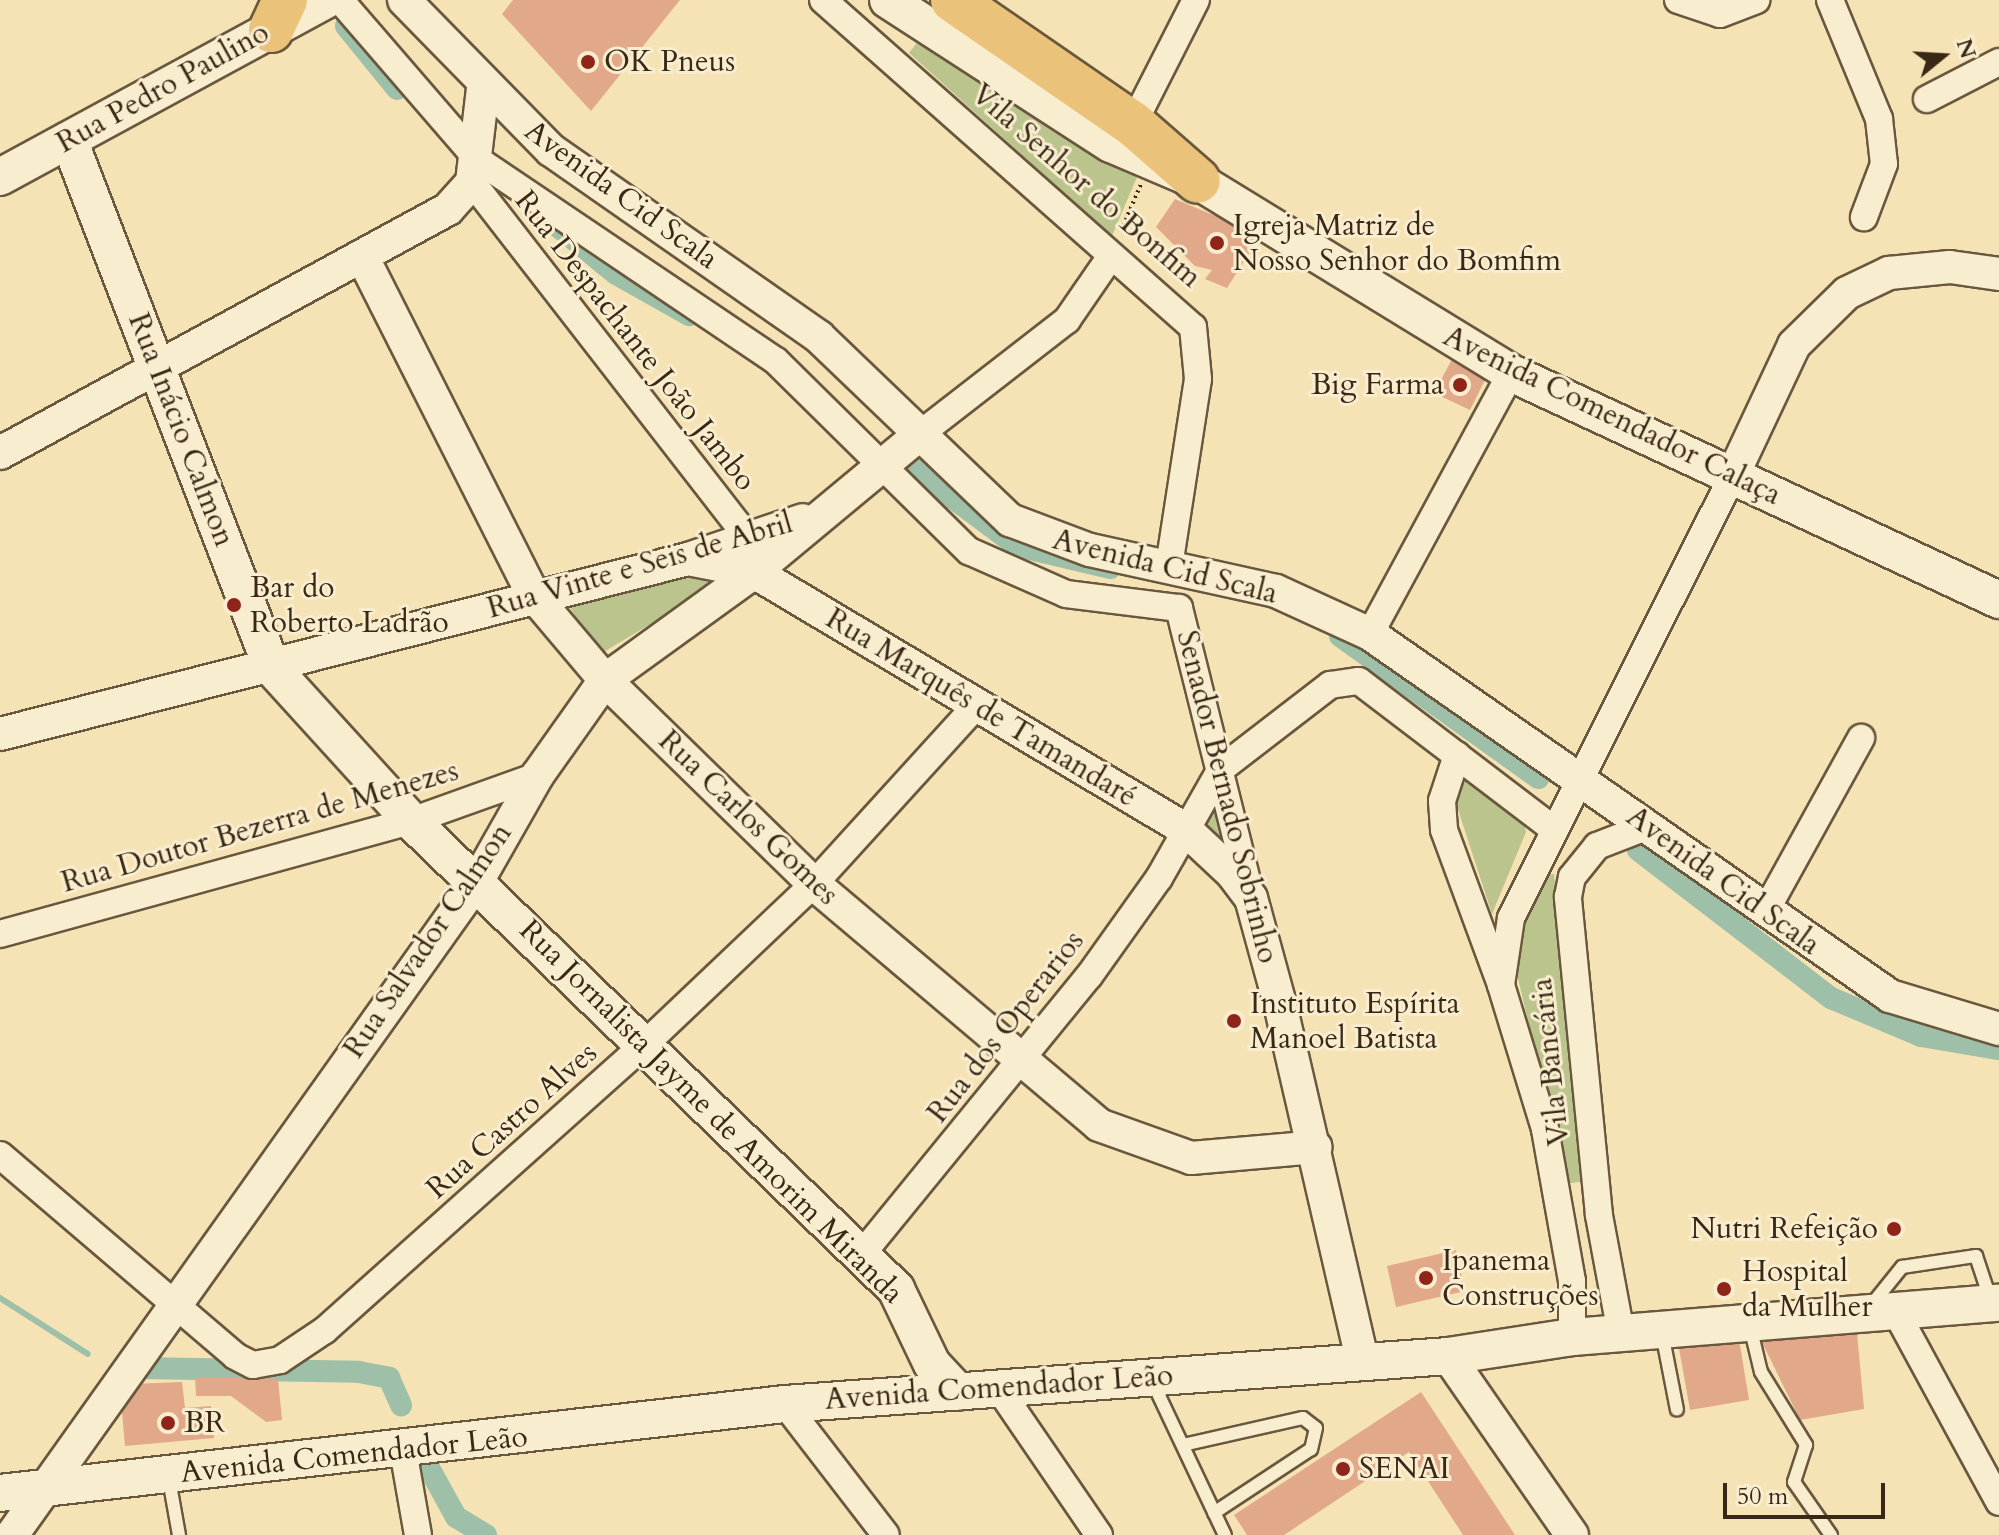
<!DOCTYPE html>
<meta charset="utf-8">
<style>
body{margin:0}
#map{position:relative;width:1999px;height:1535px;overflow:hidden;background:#f6e3b5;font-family:Cardo,serif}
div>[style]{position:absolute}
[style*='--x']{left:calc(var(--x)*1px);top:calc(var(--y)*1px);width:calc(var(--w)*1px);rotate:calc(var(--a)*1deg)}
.green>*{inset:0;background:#bcc48d}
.stream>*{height:6px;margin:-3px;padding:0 3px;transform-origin:3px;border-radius:3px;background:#9ebfa8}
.canal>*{height:22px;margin:-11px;padding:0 11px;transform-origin:11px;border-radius:11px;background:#9ebfa8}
.building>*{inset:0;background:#e1a98a}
.path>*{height:4px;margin-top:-2px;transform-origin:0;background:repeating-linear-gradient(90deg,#3a2816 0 2px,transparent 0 6px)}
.roads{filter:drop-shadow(2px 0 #69573e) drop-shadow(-2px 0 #69573e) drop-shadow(0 2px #69573e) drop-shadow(0 -2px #69573e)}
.service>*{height:12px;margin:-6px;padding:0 6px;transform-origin:6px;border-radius:6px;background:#f9edcf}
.minor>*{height:26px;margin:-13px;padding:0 13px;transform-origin:13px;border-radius:13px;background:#f9edcf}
.tertiary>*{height:32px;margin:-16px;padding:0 16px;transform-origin:16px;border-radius:16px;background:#f9edcf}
.secondary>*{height:36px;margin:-18px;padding:0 18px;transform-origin:18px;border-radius:18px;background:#f9edcf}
.trunk>*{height:44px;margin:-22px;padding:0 22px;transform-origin:22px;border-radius:22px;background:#ebc27a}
.dots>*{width:22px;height:22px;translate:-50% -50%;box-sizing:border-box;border:4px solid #f9edcf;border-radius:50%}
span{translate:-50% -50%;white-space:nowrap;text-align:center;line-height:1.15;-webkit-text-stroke:6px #f9edcf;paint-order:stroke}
.poi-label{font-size:30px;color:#3a2816}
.left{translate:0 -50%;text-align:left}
.right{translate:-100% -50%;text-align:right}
.street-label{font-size:30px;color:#3a2816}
.north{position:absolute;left:1903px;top:16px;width:80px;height:80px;-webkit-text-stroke:6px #f9edcf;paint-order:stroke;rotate:72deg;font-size:22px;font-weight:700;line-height:32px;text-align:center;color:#3a2816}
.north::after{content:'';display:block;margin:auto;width:28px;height:36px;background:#3a2816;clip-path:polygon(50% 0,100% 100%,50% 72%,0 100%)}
.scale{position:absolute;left:1723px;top:1483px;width:162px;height:36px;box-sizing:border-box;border:4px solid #3a2816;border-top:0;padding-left:10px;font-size:24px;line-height:28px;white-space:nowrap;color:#3a2816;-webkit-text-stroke:6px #f9edcf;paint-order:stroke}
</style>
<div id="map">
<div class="green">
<div style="clip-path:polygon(919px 40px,1140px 170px,1112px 236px,909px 53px)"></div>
<div style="clip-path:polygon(688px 568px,705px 572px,709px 589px,597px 656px,569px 605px)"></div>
<div style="clip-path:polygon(1469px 769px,1522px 815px,1526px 832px,1492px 914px,1452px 791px)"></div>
<div style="clip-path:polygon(1215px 793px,1231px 853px,1196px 821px)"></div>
<div style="clip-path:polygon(1554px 874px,1585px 1181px,1566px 1184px,1514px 961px,1535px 875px)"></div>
</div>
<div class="stream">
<div style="--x:0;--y:1298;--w:104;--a:32.5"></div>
</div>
<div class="canal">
<div style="--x:346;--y:26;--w:81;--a:51"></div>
<div style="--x:556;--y:225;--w:77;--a:39.2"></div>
<div style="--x:616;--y:274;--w:84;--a:29.3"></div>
<div style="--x:906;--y:463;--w:139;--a:36.8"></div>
<div style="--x:1017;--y:546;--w:96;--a:13.3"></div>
<div style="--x:1340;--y:636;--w:244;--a:35.6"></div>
<div style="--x:1638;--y:850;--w:243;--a:37.5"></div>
<div style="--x:1831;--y:998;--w:98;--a:22.9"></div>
<div style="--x:1921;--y:1036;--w:79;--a:9.5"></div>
<div style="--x:139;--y:1368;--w:220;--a:1"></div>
<div style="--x:359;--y:1372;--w:31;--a:11"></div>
<div style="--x:389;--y:1378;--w:30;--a:66"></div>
<div style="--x:428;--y:1466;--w:58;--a:61.2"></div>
<div style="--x:456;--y:1517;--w:35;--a:31"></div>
</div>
<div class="building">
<div style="clip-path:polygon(513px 0,680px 0,591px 111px,502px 14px)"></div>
<div style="clip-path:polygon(1175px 199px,1261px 235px,1227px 288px,1205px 279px,1212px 270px,1195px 266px,1156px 227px)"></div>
<div style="clip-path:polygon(1452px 359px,1486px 378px,1470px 410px,1434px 393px)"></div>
<div style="clip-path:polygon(1456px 1250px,1465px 1291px,1396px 1307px,1387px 1266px)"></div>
<div style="clip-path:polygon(1856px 1322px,1864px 1409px,1800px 1420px,1757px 1332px)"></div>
<div style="clip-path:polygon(1737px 1327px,1749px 1400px,1690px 1410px,1677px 1337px)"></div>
<div style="clip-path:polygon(195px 1377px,278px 1379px,282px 1420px,266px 1422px,231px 1396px,196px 1396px)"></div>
<div style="clip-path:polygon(182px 1382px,185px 1408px,211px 1406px,214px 1438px,125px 1446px,121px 1401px,130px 1384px)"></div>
<div style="clip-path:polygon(1421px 1392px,1515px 1535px,1463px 1535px,1409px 1452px,1284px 1535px,1247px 1535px,1234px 1515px)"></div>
</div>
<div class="path">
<div style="--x:1121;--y:231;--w:51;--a:-66.9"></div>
</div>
<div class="roads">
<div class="service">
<div style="--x:1869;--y:1308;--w:53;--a:-51.2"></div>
<div style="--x:1902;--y:1267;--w:75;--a:-8.5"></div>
<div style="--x:1976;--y:1256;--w:47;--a:71.6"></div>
<div style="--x:1750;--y:1326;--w:47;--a:76.6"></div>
<div style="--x:1761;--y:1372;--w:86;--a:58.3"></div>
<div style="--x:1806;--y:1445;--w:39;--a:108"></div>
<div style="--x:1794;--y:1482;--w:65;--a:55.1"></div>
<div style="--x:1662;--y:1333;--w:78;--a:79"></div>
<div style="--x:1153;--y:1383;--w:168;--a:64.7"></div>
<div style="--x:1183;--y:1445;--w:123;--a:-12.7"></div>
<div style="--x:1303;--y:1418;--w:16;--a:38"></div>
<div style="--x:1316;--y:1428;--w:22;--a:103"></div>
<div style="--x:1311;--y:1449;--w:116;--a:146.6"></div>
<div style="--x:169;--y:1479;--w:57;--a:79.9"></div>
</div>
<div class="minor">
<div style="--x:340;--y:0;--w:211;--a:49.2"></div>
<div style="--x:478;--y:160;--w:359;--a:34"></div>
<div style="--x:776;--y:361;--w:271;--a:44.6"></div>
<div style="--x:969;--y:551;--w:106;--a:23.9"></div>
<div style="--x:1066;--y:594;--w:114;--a:7.1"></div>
<div style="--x:1179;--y:608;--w:294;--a:76"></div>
<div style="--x:823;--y:0;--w:494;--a:41.5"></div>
<div style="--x:1193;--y:327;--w:52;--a:84.5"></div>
<div style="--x:1198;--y:379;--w:189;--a:98.8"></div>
<div style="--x:1678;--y:0;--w:44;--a:18.4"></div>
<div style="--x:1720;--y:14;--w:39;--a:-21"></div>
<div style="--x:1830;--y:0;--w:129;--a:67.6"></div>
<div style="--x:1879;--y:119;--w:45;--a:83.7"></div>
<div style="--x:1884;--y:164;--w:57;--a:110.7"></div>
<div style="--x:1927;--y:99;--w:81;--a:-27.2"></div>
<div style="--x:1133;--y:124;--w:139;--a:-63.1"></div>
<div style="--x:472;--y:182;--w:450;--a:52.2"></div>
<div style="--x:920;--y:434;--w:186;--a:-37.8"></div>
<div style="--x:1067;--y:320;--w:78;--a:-55.5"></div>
<div style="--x:1370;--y:634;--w:297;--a:-61.6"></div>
<div style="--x:1457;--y:755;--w:48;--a:108.1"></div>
<div style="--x:1442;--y:801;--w:29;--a:86"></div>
<div style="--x:1444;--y:830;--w:165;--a:69.8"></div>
<div style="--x:1765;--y:912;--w:199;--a:-61.1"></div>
<div style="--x:0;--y:934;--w:426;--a:-15.4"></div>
<div style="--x:411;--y:821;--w:134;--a:-19.7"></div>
<div style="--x:0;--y:1155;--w:309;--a:40.5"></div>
<div style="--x:235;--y:1356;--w:20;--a:27"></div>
<div style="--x:253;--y:1365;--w:27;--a:-10"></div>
<div style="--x:280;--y:1360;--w:54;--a:-33.7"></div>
<div style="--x:325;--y:1330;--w:426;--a:-41.8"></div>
<div style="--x:643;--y:1046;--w:236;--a:-43.5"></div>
<div style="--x:814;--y:884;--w:238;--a:-47.7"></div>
<div style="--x:862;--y:1254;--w:359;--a:-50.8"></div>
<div style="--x:1089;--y:976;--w:120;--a:-54.5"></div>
<div style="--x:1159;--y:878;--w:125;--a:-60.4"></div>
<div style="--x:1221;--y:769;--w:138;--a:-37.6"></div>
<div style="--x:1330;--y:685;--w:29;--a:-8"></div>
<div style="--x:1359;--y:681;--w:243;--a:37.3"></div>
<div style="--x:1896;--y:1312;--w:216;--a:61.5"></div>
<div style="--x:1621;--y:1333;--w:120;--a:-100.6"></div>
<div style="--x:1599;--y:1215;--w:320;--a:-95.6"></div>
<div style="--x:1568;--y:897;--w:20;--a:-79"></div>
<div style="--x:1572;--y:877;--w:40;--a:-51"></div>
<div style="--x:1597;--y:846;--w:53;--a:-21.2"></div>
<div style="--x:1572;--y:1337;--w:56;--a:-90"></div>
<div style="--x:1572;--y:1281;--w:154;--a:-100.1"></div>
<div style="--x:1545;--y:1129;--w:151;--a:-107"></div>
<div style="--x:1501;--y:985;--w:68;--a:-81.5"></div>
<div style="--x:1511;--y:918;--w:493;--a:-63.4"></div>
<div style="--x:999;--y:1389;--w:177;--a:55.6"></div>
<div style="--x:785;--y:1404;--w:165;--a:52.4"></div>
<div style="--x:403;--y:1450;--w:86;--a:80"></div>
</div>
<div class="tertiary">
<div style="--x:404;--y:0;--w:210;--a:45.6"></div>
<div style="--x:551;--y:150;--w:327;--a:34.9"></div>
<div style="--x:819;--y:337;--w:265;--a:43.8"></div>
<div style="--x:1010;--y:520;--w:85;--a:20.6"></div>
<div style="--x:1090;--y:550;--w:190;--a:12.4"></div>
<div style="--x:1276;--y:591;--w:103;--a:24.6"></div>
<div style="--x:1370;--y:634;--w:634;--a:34.84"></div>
<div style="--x:1890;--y:996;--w:114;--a:16.8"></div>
<div style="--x:362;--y:256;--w:381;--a:63.2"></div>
<div style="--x:534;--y:596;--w:110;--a:49.8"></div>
<div style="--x:605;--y:680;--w:292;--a:44.3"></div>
<div style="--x:814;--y:884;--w:373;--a:40.2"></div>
<div style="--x:1099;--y:1125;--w:98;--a:19.7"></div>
<div style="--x:1191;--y:1158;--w:125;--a:-5"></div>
<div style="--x:0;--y:453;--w:510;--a:-28.57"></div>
<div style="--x:448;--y:209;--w:36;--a:-48"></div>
<div style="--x:472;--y:182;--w:95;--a:-83.3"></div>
<div style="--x:1732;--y:477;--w:146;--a:-64.8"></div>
<div style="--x:1794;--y:345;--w:74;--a:-44.5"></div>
<div style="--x:1847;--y:293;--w:47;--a:-25.5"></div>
<div style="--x:1889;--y:273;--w:61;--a:-5.6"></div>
<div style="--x:1950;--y:267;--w:49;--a:8.1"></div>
<div style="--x:688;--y:559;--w:67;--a:11.1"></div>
<div style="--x:754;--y:572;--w:502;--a:30.81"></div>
<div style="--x:1185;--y:829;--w:64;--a:43.1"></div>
<div style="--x:1232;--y:873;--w:31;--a:53"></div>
<div style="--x:1251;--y:898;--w:110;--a:74.7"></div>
<div style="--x:1280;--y:1004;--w:365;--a:77"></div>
<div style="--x:0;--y:734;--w:710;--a:-14.27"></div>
<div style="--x:688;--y:559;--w:121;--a:-18.7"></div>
<div style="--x:1448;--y:1356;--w:218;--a:55.3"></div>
<div style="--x:12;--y:1535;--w:804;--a:-54.57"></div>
<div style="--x:478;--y:880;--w:120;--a:-60.4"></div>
<div style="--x:537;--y:776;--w:118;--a:-54.7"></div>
<div style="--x:605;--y:680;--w:184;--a:-35.9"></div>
<div style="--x:754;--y:572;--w:216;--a:-39.7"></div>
</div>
<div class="secondary">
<div style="--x:888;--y:0;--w:265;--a:32.9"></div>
<div style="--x:1111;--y:144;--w:95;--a:23"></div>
<div style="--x:1198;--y:181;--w:367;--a:31.5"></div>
<div style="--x:1511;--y:373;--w:538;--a:24.95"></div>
<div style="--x:69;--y:140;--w:566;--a:68.97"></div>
<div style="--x:272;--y:668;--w:207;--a:47.7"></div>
<div style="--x:411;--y:821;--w:674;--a:43.98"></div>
<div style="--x:896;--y:1289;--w:83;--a:64.4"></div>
<div style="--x:932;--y:1364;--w:38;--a:47"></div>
<div style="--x:0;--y:177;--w:371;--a:-28.5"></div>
<div style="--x:0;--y:1493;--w:790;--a:-6.47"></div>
<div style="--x:785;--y:1404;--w:665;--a:-4.14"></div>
<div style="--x:1448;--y:1356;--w:125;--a:-8.7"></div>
<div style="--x:1572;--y:1337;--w:428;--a:-4.6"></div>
</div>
<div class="trunk">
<div style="--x:953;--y:0;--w:219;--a:34.6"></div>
<div style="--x:1133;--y:124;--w:86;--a:41.2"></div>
<div style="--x:271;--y:30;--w:33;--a:-65"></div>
</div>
</div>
<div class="dots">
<div style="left:588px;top:62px;background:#8f2418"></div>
<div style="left:1217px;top:243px;background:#8f2418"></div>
<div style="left:1460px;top:385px;background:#8f2418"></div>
<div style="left:234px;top:605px;background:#8f2418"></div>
<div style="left:1234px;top:1021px;background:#8f2418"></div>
<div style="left:1894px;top:1229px;background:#8f2418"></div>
<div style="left:1426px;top:1278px;background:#8f2418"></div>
<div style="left:1724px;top:1289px;background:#8f2418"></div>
<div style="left:168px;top:1423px;background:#8f2418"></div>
<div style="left:1343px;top:1469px;background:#8f2418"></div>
</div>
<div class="poi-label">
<span class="left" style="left:604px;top:62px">OK Pneus</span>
<span class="left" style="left:1233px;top:243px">Igreja Matriz de<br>Nosso Senhor do Bomfim</span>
<span class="right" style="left:1444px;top:385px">Big Farma</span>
<span class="left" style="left:250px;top:605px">Bar do<br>Roberto Ladrão</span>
<span class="left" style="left:1250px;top:1021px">Instituto Espírita<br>Manoel Batista</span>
<span class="right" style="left:1878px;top:1229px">Nutri Refeição</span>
<span class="left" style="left:1442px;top:1278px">Ipanema<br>Construções</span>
<span class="left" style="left:1742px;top:1289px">Hospital<br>da Mulher</span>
<span class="left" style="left:184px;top:1423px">BR</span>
<span class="left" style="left:1359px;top:1469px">SENAI</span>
</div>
<div class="street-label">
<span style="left:163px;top:88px;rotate:-29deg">Rua Pedro Paulino</span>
<span style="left:1086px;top:186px;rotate:41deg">Vila Senhor do Bonfim</span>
<span style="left:621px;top:195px;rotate:36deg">Avenida Cid Scala</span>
<span style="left:635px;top:341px;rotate:52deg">Rua Despachante João Jambo</span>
<span style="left:1612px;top:416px;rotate:26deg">Avenida Comendador Calaça</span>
<span style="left:181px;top:430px;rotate:69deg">Rua Inácio Calmon</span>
<span style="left:640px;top:566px;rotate:-16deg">Rua Vinte e Seis de Abril</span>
<span style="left:1165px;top:567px;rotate:14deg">Avenida Cid Scala</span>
<span style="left:981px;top:708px;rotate:31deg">Rua Marquês de Tamandaré</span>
<span style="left:1227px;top:797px;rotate:76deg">Senador Bernado Sobrinho</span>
<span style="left:748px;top:818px;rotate:44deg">Rua Carlos Gomes</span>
<span style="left:260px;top:827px;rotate:-16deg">Rua Doutor Bezerra de Menezes</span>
<span style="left:1723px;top:881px;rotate:36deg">Avenida Cid Scala</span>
<span style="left:428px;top:941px;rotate:-56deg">Rua Salvador Calmon</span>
<span style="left:1006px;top:1027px;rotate:-52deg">Rua dos Operarios</span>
<span style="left:1551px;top:1062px;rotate:-96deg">Vila Bancária</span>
<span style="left:711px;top:1112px;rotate:45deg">Rua Jornalista Jayme de Amorim Miranda</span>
<span style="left:512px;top:1121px;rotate:-42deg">Rua Castro Alves</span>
<span style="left:999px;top:1388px;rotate:-4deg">Avenida Comendador Leão</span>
<span style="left:354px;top:1455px;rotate:-6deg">Avenida Comendador Leão</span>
</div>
<div class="north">N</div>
<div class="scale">50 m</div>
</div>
